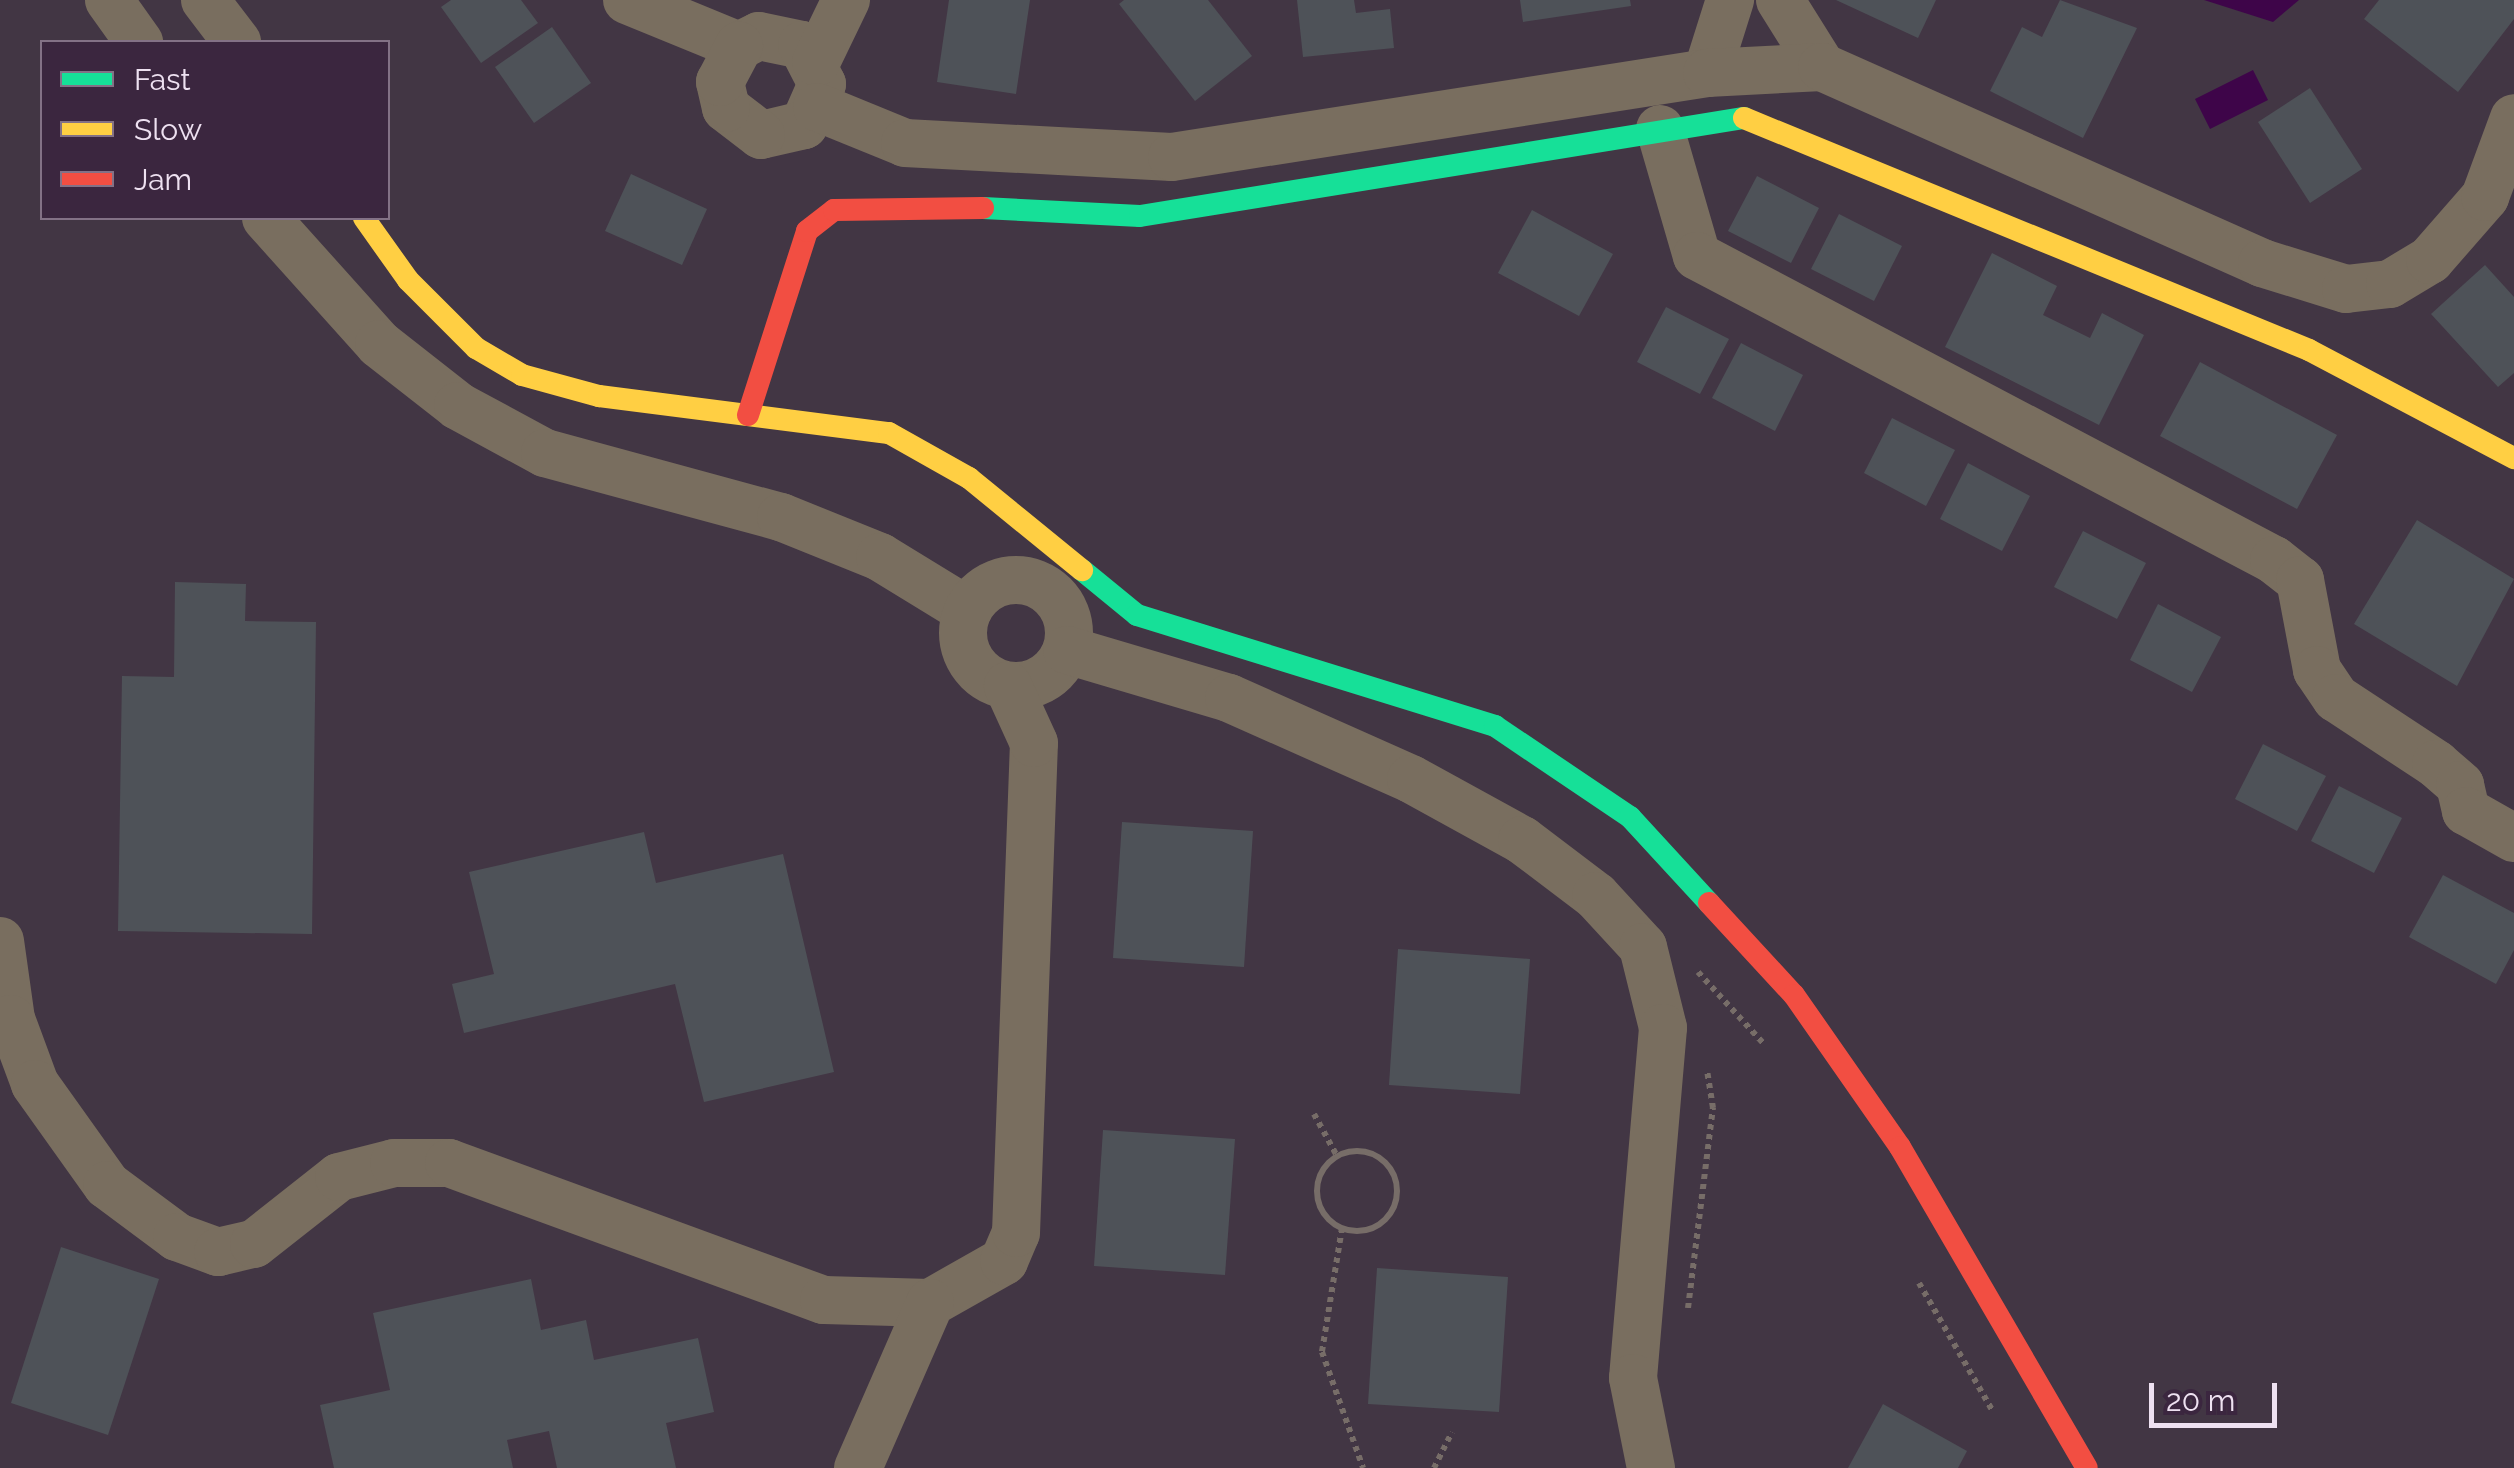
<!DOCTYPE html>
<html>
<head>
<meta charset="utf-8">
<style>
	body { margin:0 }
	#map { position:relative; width:2514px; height:1468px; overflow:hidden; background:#423644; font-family:Raleway,sans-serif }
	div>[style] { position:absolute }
	.water>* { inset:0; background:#3e0549 }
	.building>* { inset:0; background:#4e5258 }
	.path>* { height:6px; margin-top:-3px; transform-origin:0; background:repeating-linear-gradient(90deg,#776d68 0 5px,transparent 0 10px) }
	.path>.ring { margin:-3px; padding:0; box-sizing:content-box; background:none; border:6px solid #776d68; border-radius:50% }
	.street>* { height:48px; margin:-24px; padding:0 24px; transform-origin:24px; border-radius:24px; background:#796e5f }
	.street>.ring { margin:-24px; padding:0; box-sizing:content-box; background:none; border:48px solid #796e5f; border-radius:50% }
	.fast>* { height:22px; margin:-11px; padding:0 11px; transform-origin:11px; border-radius:11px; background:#16e098 }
	.slow>* { height:22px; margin:-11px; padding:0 11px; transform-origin:11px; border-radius:11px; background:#ffcf43 }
	.jam>* { height:22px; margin:-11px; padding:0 11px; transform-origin:11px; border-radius:11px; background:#f24e42 }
	span { translate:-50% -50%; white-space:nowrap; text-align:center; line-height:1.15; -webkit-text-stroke:9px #3b263f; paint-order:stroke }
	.legend { position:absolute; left:40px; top:40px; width:350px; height:180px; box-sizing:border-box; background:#3b263f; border:2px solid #837186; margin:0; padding:12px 18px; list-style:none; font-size:30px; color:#eee1f1 }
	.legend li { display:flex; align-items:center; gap:20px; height:50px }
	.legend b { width:50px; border:2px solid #837186 }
	.scale { position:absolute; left:2149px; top:1383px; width:128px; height:45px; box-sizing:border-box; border:5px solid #eee1f1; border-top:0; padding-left:12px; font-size:30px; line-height:35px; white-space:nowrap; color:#eee1f1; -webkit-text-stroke:8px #3b263f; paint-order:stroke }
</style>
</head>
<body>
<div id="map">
	<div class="water">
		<i style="clip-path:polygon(2204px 0,2299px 0,2273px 22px)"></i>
		<i style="clip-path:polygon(2253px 70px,2268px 100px,2210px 129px,2195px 99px)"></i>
	</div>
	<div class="building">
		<i style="clip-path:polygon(451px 0,521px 0,538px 23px,481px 63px,441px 7px)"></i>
		<i style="clip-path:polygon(949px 0,1030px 0,1016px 94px,937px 82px)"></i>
		<i style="clip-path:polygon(1124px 0,1208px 0,1252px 56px,1195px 101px,1119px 4px)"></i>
		<i style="clip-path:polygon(1297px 0,1354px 0,1356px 13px,1390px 9px,1394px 48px,1303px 57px)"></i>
		<i style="clip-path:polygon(1520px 0,1630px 0,1631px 6px,1523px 22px)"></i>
		<i style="clip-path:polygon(1836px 0,1936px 0,1918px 38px)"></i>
		<i style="clip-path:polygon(2060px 0,2137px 28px,2083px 138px,1990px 91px,2022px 27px,2042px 37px)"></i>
		<i style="clip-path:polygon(2379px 0,2514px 0,2514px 19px,2458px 92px,2364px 19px)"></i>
		<i style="clip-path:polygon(552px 27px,591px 83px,534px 123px,495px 67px)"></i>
		<i style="clip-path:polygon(2310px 88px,2362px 169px,2310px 203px,2258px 122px)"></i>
		<i style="clip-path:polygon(631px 174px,707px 209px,682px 265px,605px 231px)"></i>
		<i style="clip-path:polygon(1757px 176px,1819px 208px,1791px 263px,1728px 231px)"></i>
		<i style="clip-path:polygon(1532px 210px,1613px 254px,1579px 316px,1498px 273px)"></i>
		<i style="clip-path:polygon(1839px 214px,1902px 246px,1874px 301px,1811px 269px)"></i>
		<i style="clip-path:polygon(1992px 253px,2057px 286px,2043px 315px,2090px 338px,2102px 313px,2144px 335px,2099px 425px,1945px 347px)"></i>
		<i style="clip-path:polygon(2485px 265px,2514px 297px,2514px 373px,2498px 387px,2431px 314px)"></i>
		<i style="clip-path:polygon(1666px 307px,1729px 339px,1700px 394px,1637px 362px)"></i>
		<i style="clip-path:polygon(1741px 343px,1803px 375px,1775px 431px,1712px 398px)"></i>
		<i style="clip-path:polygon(2200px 362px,2337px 435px,2297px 509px,2160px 436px)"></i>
		<i style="clip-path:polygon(1892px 418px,1955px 450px,1926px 506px,1864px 473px)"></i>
		<i style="clip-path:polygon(1968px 463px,2030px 496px,2002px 551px,1940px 519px)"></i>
		<i style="clip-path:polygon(2417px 520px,2514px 579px,2457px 686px,2354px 624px)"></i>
		<i style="clip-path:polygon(2083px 531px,2146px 563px,2117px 619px,2054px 587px)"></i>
		<i style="clip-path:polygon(175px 582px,246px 584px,245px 621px,316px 622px,312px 934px,118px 931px,122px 676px,174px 677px)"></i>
		<i style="clip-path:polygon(2158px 604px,2221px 637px,2192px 692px,2130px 660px)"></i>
		<i style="clip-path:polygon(2263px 744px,2326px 776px,2297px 831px,2235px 799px)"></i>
		<i style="clip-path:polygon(2339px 786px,2402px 818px,2374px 873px,2311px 841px)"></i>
		<i style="clip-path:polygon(1122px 822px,1253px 831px,1244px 967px,1113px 958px)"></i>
		<i style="clip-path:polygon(644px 832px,656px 883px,783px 854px,834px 1072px,704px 1102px,675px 984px,464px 1033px,452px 984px,494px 974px,469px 872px)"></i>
		<i style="clip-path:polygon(2443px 875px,2514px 913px,2514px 950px,2496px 984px,2409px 937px)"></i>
		<i style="clip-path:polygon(1398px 949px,1530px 959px,1520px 1094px,1389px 1085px)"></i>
		<i style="clip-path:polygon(1103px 1130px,1235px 1139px,1225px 1275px,1094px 1266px)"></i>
		<i style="clip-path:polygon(61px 1247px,159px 1279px,108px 1435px,11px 1403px)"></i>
		<i style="clip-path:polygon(1377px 1268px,1508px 1277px,1499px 1412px,1368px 1404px)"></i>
		<i style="clip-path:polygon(531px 1279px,541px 1330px,586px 1320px,594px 1360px,698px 1338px,714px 1412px,666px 1423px,676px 1468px,557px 1468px,549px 1431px,507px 1440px,513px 1468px,334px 1468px,320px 1405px,390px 1390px,373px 1313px)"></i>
		<i style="clip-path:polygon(1883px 1404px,1967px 1451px,1958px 1468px,1848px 1468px)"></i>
	</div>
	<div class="path">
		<i style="left:1698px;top:972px;width:98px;rotate:47.5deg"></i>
		<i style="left:1314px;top:1114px;width:48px;rotate:61.3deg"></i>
		<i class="ring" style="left:1317px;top:1151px;width:74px;height:74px"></i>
		<i style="left:1342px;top:1228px;width:126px;rotate:99.2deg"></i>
		<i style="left:1322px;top:1352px;width:123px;rotate:70.5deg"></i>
		<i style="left:1919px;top:1283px;width:146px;rotate:60.1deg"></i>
		<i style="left:1688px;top:1308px;width:202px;rotate:-82.9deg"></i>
		<i style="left:1713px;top:1108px;width:36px;rotate:-99deg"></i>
		<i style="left:1434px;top:1468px;width:40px;rotate:-63.4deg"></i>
	</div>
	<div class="street">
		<i style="left:109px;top:0;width:52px;rotate:54.5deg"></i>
		<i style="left:205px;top:0;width:53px;rotate:52.7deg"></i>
		<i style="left:627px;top:0;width:121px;rotate:22.3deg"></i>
		<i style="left:739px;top:46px;width:22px;rotate:-27deg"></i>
		<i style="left:759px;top:36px;width:44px;rotate:11.8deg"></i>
		<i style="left:802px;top:45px;width:44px;rotate:62.9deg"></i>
		<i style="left:822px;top:84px;width:45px;rotate:113.7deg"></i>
		<i style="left:804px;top:125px;width:44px;rotate:166.9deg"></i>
		<i style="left:761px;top:135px;width:44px;rotate:-142.4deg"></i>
		<i style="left:726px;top:108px;width:27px;rotate:-103deg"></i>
		<i style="left:720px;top:82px;width:41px;rotate:-62.2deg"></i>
		<i style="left:1780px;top:0;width:79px;rotate:57.9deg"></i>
		<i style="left:816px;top:62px;width:69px;rotate:-64.2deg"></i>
		<i style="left:1707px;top:73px;width:77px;rotate:-72.5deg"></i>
		<i style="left:817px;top:107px;width:95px;rotate:22.2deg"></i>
		<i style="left:905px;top:143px;width:267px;rotate:3deg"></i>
		<i style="left:1172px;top:157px;width:542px;rotate:-8.92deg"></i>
		<i style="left:1707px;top:73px;width:115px;rotate:-3deg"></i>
		<i style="left:1822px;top:67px;width:482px;rotate:24deg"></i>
		<i style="left:2262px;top:263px;width:88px;rotate:17.2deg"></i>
		<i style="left:2346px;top:289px;width:44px;rotate:-6.5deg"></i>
		<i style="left:2390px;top:284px;width:47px;rotate:-31deg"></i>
		<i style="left:2430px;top:260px;width:84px;rotate:-48.9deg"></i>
		<i style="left:2485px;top:197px;width:84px;rotate:-69.8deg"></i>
		<i style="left:1660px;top:129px;width:132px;rotate:73.8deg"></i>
		<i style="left:1697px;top:256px;width:652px;rotate:27.78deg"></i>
		<i style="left:2274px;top:560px;width:33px;rotate:38deg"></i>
		<i style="left:2300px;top:580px;width:92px;rotate:79.3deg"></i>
		<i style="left:2317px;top:670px;width:34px;rotate:56deg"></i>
		<i style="left:2336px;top:698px;width:120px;rotate:33.4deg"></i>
		<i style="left:2436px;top:764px;width:32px;rotate:41deg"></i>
		<i style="left:2460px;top:785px;width:27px;rotate:77deg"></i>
		<i style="left:2466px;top:811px;width:55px;rotate:29.4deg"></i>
		<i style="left:266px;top:218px;width:169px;rotate:48.1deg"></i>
		<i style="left:379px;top:344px;width:100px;rotate:38.1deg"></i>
		<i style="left:458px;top:406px;width:99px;rotate:28.4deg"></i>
		<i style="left:545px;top:453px;width:245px;rotate:15.2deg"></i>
		<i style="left:781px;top:517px;width:107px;rotate:22deg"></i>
		<i style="left:880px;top:557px;width:103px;rotate:31.5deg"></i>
		<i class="ring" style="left:963px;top:580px;width:58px;height:58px"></i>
		<i style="left:1067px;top:650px;width:169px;rotate:16.5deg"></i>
		<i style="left:1229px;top:698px;width:199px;rotate:24deg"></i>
		<i style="left:1411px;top:779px;width:127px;rotate:28.8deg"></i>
		<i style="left:1522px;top:840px;width:93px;rotate:37.1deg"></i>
		<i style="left:1596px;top:896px;width:69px;rotate:47.3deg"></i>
		<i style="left:1643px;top:947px;width:83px;rotate:76.1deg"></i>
		<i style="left:1663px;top:1028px;width:351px;rotate:94.9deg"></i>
		<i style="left:1633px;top:1378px;width:92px;rotate:78.7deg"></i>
		<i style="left:0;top:941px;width:79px;rotate:82deg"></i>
		<i style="left:11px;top:1019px;width:69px;rotate:69.7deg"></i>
		<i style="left:35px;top:1084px;width:124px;rotate:54.5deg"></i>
		<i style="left:107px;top:1185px;width:87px;rotate:36.6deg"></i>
		<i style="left:177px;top:1237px;width:44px;rotate:20.1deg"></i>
		<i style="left:218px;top:1252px;width:37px;rotate:-13deg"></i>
		<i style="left:254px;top:1244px;width:108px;rotate:-38.2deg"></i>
		<i style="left:339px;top:1177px;width:57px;rotate:-14.3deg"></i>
		<i style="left:394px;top:1163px;width:55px"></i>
		<i style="left:449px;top:1163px;width:399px;rotate:20.1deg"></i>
		<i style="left:824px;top:1300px;width:106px;rotate:1.6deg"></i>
		<i style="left:930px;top:1303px;width:85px;rotate:-29.6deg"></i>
		<i style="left:1004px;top:1261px;width:30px;rotate:-67deg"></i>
		<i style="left:1016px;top:1233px;width:490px;rotate:-87.9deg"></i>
		<i style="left:1034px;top:743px;width:63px;rotate:-114.5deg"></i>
		<i style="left:858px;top:1468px;width:180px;rotate:-66.4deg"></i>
	</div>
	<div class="fast">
		<i style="left:983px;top:208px;width:157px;rotate:2.9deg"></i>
		<i style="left:1140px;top:216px;width:612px;rotate:-9.22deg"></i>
		<i style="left:1082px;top:570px;width:71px;rotate:39.3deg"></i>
		<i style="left:1137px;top:615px;width:375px;rotate:17.2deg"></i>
		<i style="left:1495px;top:726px;width:163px;rotate:34deg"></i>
		<i style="left:1630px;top:817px;width:117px;rotate:47.4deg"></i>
	</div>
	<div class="slow">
		<i style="left:1744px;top:118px;width:611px;rotate:22.32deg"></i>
		<i style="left:2309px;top:350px;width:232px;rotate:27.8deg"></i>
		<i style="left:364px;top:218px;width:76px;rotate:54.6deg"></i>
		<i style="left:408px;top:280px;width:96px;rotate:45deg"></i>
		<i style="left:476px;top:348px;width:53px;rotate:30.4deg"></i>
		<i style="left:522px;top:375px;width:80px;rotate:15.3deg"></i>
		<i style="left:599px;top:396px;width:292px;rotate:7.3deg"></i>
		<i style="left:889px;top:433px;width:92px;rotate:29.4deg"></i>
		<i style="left:969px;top:478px;width:146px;rotate:39.2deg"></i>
	</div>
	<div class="jam">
		<i style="left:748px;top:415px;width:193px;rotate:-72.2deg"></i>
		<i style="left:807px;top:231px;width:34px;rotate:-38deg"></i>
		<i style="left:834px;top:210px;width:149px;rotate:-0.8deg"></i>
		<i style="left:1709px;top:903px;width:125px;rotate:47.3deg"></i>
		<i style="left:1794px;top:995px;width:185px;rotate:55.1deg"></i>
		<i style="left:1900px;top:1147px;width:371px;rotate:59.8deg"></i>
	</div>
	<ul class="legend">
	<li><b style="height:12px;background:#16e098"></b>Fast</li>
	<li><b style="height:12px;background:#ffcf43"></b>Slow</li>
	<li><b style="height:12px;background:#f24e42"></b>Jam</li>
	</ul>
	<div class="scale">20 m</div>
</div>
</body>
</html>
